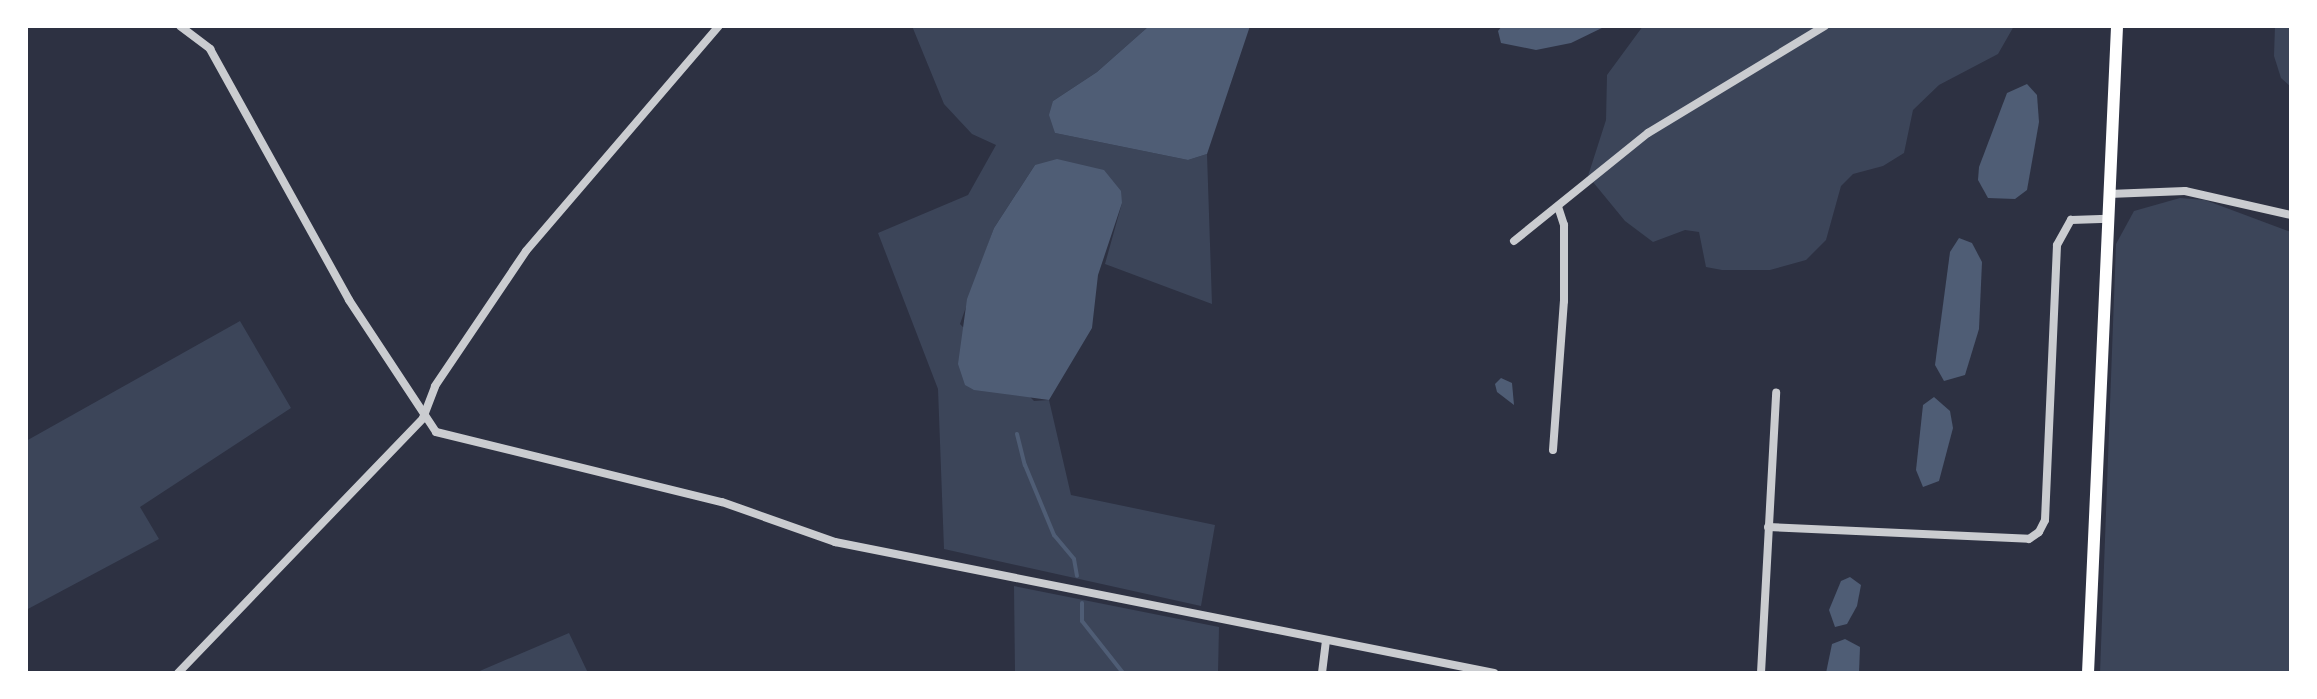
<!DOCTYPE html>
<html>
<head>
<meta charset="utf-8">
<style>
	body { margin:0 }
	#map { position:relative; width:2317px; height:699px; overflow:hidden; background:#2d3142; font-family:Rubik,sans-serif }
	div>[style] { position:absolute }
	.green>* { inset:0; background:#3c4559 }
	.water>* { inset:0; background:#4f5d75 }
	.stream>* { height:4px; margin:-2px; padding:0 2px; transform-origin:2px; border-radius:2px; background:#4f5d75 }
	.minor>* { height:8px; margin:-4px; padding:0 4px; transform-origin:4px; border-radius:4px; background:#caccd0 }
	.secondary>* { height:12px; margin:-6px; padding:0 6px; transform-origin:6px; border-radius:6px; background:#fff }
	span { translate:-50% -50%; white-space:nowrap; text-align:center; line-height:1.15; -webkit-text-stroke:8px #fff; paint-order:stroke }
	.frame { position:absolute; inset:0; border:28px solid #fff; pointer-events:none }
</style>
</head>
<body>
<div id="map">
	<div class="green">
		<i style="clip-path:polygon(912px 26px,1149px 26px,1097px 72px,1053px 101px,1055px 133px,1188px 160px,1207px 154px,1212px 304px,1105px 264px,1122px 203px,1035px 165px,994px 228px,960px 324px,1034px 401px,1049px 400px,1071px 495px,1215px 525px,1201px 606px,944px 549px,938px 389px,878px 233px,968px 195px,996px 145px,972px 134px,944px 104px)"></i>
		<i style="clip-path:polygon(1643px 26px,1967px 28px,2014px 26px,1998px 54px,1939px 85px,1913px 110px,1904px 153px,1883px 166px,1853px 174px,1841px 186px,1826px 240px,1806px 260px,1770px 270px,1722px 270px,1706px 267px,1699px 232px,1685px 230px,1653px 242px,1625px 221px,1588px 176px,1606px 120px,1607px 75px)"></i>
		<i style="clip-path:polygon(2275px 26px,2291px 26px,2291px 87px,2281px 78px,2274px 56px)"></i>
		<i style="clip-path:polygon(2180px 198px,2205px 200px,2291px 232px,2291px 673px,2100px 673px,2116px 244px,2134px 211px)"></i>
		<i style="clip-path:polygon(240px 321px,291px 408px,140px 507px,159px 539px,26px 610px,26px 441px)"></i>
		<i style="clip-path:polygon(1014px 586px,1219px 627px,1218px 673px,1015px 673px)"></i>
		<i style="clip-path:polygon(569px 633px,588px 673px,474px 673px,475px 673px)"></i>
	</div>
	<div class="water">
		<i style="clip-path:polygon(1149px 26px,1250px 26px,1207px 154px,1188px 160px,1055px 133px,1049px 115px,1053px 101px,1097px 72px)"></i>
		<i style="clip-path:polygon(1502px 26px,1606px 26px,1571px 43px,1536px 50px,1501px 43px,1498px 31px)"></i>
		<i style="clip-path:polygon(2027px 84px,2037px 95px,2039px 122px,2027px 190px,2015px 199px,1988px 198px,1978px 180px,1979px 167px,2007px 93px)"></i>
		<i style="clip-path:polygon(1057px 159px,1104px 170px,1121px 191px,1122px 203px,1098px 275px,1092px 328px,1049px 400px,974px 390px,965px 385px,958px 364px,967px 299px,994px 228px,1035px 165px)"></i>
		<i style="clip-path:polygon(1959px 238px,1972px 243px,1982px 262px,1979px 329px,1965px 375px,1944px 381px,1935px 365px,1950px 252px)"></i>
		<i style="clip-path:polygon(1501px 378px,1512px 383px,1514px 405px,1497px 392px,1495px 384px)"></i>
		<i style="clip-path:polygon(1934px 397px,1950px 411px,1953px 428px,1939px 481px,1923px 487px,1916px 470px,1923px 405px)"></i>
		<i style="clip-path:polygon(1850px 577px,1861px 585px,1857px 606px,1847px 624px,1835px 627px,1829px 610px,1841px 581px)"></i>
		<i style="clip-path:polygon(1845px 639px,1860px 647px,1859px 673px,1826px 673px,1832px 644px)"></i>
	</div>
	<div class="stream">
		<i style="left:1017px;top:434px;width:32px;rotate:76deg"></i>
		<i style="left:1025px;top:465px;width:76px;rotate:67.5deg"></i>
		<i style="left:1054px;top:535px;width:31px;rotate:50deg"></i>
		<i style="left:1074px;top:559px;width:17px;rotate:80deg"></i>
		<i style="left:1082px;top:603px;width:18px;rotate:90deg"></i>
		<i style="left:1082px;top:621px;width:66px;rotate:51.7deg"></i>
	</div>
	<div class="minor">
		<i style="left:180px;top:26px;width:38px;rotate:37deg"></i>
		<i style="left:210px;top:49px;width:287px;rotate:61deg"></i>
		<i style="left:349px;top:300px;width:158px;rotate:56.6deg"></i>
		<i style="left:436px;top:432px;width:294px;rotate:13.8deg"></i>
		<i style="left:722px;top:502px;width:120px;rotate:19.5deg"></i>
		<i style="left:835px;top:542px;width:672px;rotate:11.24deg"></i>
		<i style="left:2109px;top:194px;width:76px;rotate:-2.3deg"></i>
		<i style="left:2185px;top:191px;width:109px;rotate:12.8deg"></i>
		<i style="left:1514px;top:241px;width:172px;rotate:-38.9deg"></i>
		<i style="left:1648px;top:133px;width:207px;rotate:-31.2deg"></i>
		<i style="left:1553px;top:450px;width:149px;rotate:-85.8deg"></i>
		<i style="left:1564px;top:301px;width:76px;rotate:-90deg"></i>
		<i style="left:1564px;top:225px;width:19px;rotate:-108deg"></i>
		<i style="left:1768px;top:527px;width:261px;rotate:2.6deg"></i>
		<i style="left:2029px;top:539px;width:12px;rotate:-35deg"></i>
		<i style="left:2039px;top:532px;width:13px;rotate:-63deg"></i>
		<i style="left:2045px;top:520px;width:275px;rotate:-87.5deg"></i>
		<i style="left:2057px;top:245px;width:29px;rotate:-61deg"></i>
		<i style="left:2071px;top:220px;width:37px;rotate:-2deg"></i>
		<i style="left:178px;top:673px;width:354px;rotate:-46.1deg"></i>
		<i style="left:423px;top:418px;width:34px;rotate:-69deg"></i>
		<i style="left:435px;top:386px;width:163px;rotate:-56deg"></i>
		<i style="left:526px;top:251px;width:296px;rotate:-49.4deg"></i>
		<i style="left:1322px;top:673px;width:33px;rotate:-83deg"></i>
		<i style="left:1761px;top:673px;width:281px;rotate:-86.9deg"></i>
	</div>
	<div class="secondary">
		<i style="left:2088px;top:673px;width:648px;rotate:-87.43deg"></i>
	</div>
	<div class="frame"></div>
</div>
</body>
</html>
